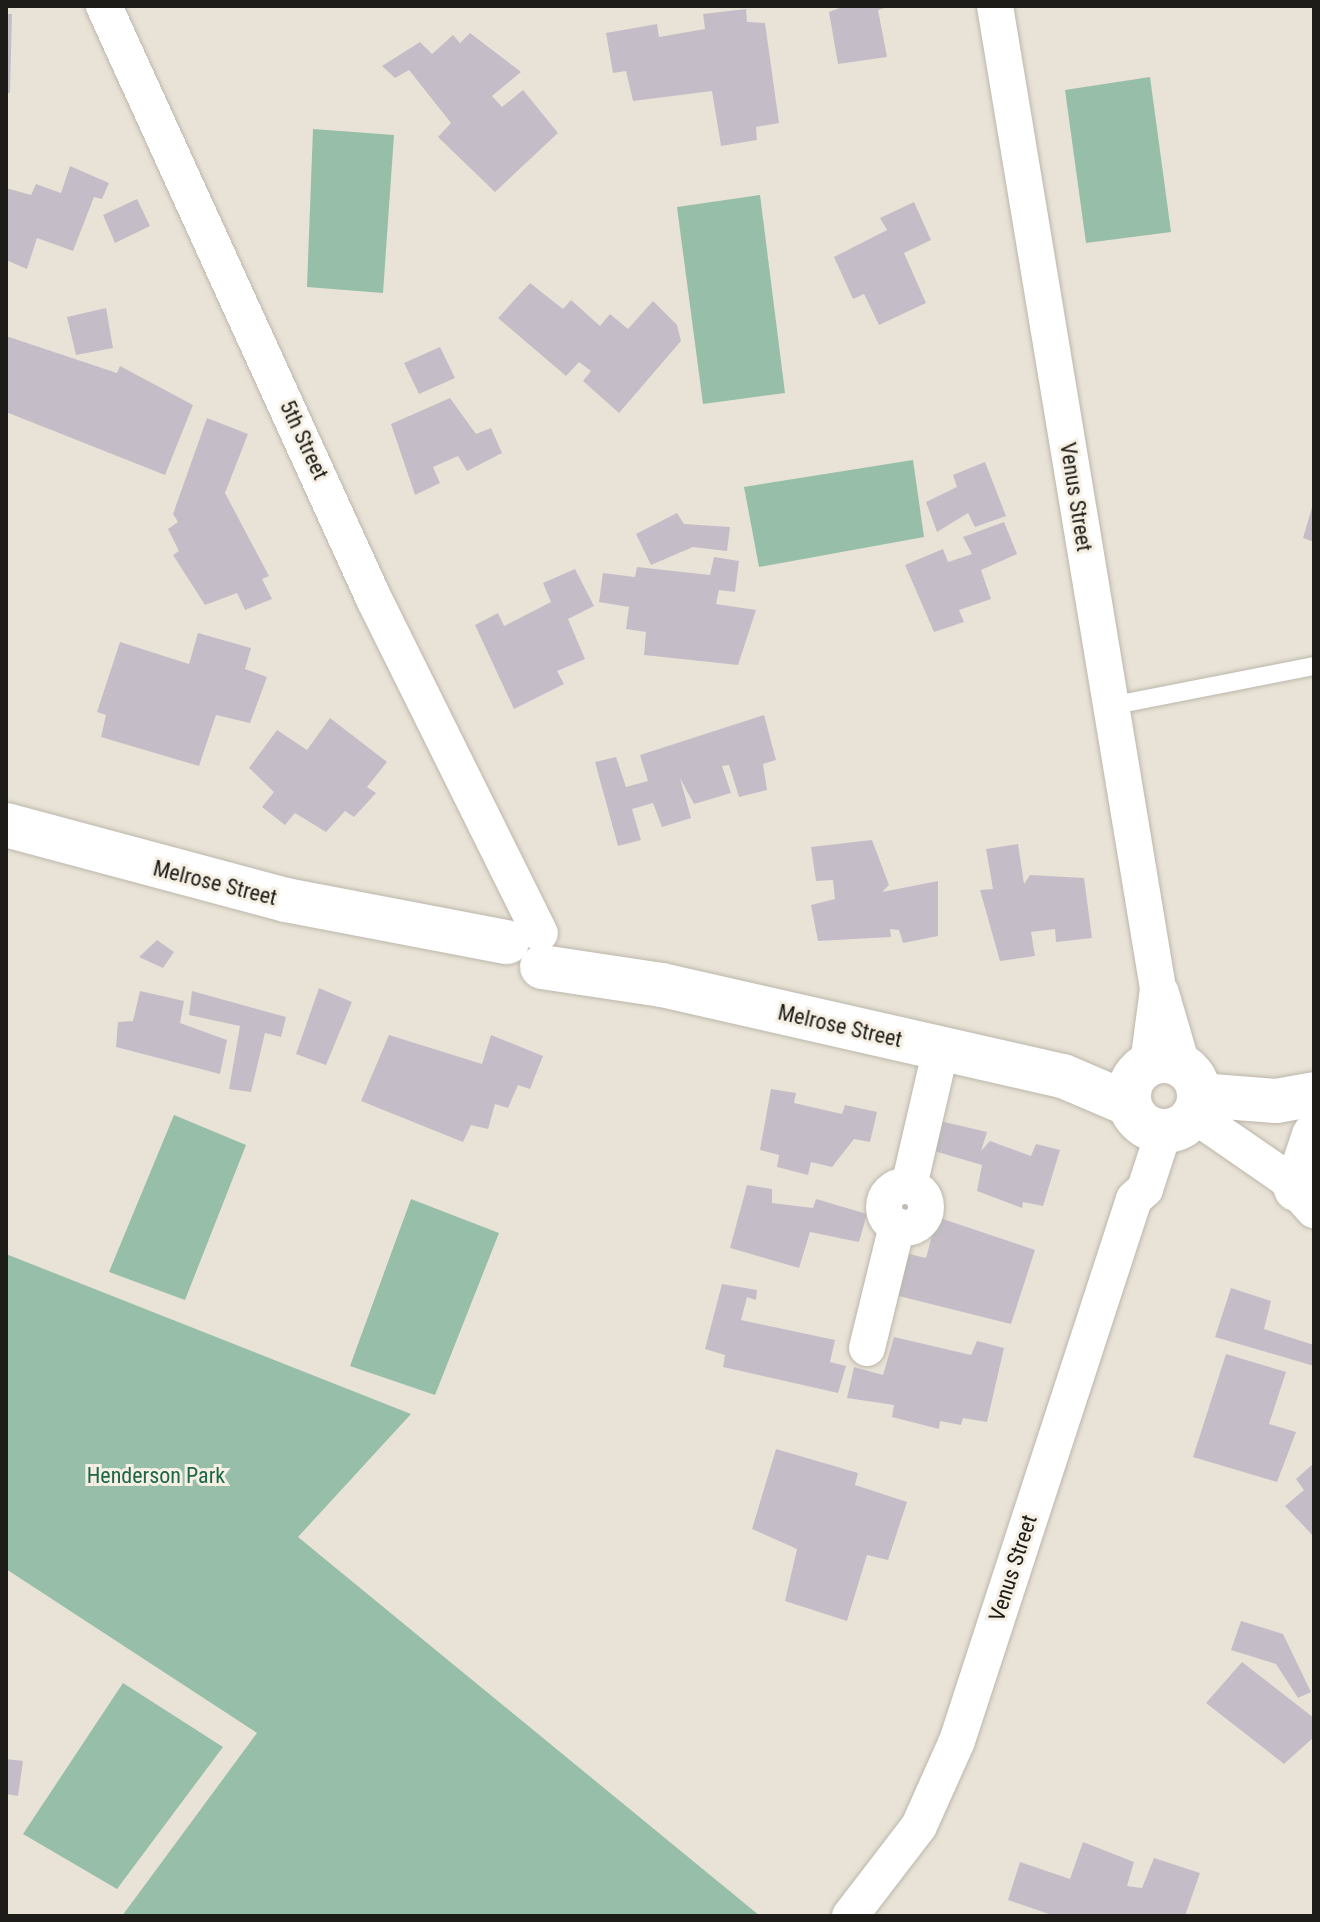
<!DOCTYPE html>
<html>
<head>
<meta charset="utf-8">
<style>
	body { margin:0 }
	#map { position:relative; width:1320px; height:1922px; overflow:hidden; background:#e9e3d7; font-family:"Roboto Condensed",sans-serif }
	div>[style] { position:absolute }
	.green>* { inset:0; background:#96bea9 }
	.building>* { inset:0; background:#c4bdc8 }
	.roads { filter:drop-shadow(0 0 2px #bcb6ab) drop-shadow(0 0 2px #bcb6ab) }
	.service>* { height:18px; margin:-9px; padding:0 9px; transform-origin:9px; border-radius:9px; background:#fff }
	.minor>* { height:36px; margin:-18px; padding:0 18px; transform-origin:18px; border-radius:18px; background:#fff }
	.minor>.ring { margin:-18px; padding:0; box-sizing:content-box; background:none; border:36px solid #fff; border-radius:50% }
	.tertiary>* { height:44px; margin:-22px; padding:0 22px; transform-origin:22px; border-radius:22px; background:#fff }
	.tertiary>.ring { margin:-22px; padding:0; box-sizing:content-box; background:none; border:44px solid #fff; border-radius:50% }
	span { translate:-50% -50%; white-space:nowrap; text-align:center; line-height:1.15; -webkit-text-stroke:6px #f6f0e4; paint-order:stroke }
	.street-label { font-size:22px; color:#1e1c18 }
	.park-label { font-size:22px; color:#1c6649 }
	.frame { position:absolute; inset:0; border:8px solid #1e1c18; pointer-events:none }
</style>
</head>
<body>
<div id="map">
	<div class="green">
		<i style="clip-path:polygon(1150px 77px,1171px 232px,1086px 243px,1065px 90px)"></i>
		<i style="clip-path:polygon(313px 129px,394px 135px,383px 293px,307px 287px)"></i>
		<i style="clip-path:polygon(760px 195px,785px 393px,703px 404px,677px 207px)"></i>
		<i style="clip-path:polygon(913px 460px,924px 537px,759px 567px,744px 487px)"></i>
		<i style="clip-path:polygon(174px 1115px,246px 1145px,185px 1300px,109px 1272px)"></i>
		<i style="clip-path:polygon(411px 1199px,499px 1233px,435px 1395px,350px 1366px)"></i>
		<i style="clip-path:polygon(6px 1254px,411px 1414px,298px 1537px,760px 1916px,122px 1916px,257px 1733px,6px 1569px)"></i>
		<i style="clip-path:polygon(123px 1683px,223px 1747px,117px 1889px,23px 1834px)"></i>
	</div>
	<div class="building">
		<i style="clip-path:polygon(845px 6px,891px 6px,878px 10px,887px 57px,838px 64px,829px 12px)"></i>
		<i style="clip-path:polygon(746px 9px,747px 22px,765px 23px,779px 123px,756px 127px,757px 140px,721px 146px,712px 91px,633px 101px,626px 71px,613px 73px,606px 33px,657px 24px,659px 37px,705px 29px,703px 14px)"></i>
		<i style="clip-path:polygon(6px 14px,12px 14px,10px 93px,6px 93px)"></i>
		<i style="clip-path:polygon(470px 33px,521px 72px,492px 96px,502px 107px,523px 90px,558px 133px,495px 192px,438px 137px,451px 123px,409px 70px,395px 78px,382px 66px,420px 42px,432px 54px,453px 35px,460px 43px)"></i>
		<i style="clip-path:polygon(70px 166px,109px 183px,102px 199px,94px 197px,73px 251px,37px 238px,27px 269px,6px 260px,6px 188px,31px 195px,36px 184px,61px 193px)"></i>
		<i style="clip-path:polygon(137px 199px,150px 226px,115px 243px,103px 215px)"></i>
		<i style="clip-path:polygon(914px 202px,931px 240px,904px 253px,926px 303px,879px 325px,864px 294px,853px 299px,834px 257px,887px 230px,880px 218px)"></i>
		<i style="clip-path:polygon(530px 283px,563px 309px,571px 300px,600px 326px,610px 314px,628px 329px,653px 301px,677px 325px,681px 341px,619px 413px,583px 381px,591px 371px,579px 362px,566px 376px,498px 318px)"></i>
		<i style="clip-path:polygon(106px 308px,113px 348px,76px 355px,67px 317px)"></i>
		<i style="clip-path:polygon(6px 336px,117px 373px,120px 366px,193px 405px,165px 475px,6px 412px)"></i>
		<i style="clip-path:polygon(440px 347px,455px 378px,419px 394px,404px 363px)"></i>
		<i style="clip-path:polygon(450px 398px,476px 434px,491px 428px,502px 453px,467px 471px,458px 456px,433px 467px,440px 483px,415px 495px,391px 424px)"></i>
		<i style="clip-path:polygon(207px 418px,248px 434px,225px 493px,269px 576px,262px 579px,272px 599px,245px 610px,237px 593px,205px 605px,173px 555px,179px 551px,168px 529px,178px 522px,173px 514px)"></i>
		<i style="clip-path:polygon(985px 462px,1006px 516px,975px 527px,968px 513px,937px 532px,926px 502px,957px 487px,953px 475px)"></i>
		<i style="clip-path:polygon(1313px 504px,1314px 504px,1314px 542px,1303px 538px)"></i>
		<i style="clip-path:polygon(677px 513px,684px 524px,730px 527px,727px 551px,693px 547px,651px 565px,636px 534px)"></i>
		<i style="clip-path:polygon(1004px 522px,1017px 554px,981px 570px,991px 599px,959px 610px,964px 622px,934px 632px,905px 565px,943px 549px,948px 562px,972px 554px,963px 537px)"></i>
		<i style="clip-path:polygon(714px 557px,739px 561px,735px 592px,719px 590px,716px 604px,756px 610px,738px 665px,644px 655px,646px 632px,626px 629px,629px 607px,599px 602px,603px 573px,635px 577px,637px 567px,710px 575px)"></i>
		<i style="clip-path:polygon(575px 569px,594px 606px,568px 619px,585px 659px,557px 671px,564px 684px,514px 709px,475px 625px,498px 613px,504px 626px,551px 602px,543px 583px)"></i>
		<i style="clip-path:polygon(198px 633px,251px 648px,245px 669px,267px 677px,250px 723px,216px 715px,199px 766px,101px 737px,106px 715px,97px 712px,120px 642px,189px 664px)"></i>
		<i style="clip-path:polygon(764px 715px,776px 760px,763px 764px,767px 790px,739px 797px,729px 765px,722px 766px,731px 793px,694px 804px,680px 778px,691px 818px,662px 827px,653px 803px,632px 809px,641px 840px,618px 846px,595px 762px,616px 757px,626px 787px,648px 781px,640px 755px)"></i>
		<i style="clip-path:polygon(330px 718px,387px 762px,367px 787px,376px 793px,354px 817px,345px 811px,326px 832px,295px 813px,285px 825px,262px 807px,274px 792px,249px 768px,277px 730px,307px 750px)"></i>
		<i style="clip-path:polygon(872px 840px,889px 885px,882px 892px,938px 881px,938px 936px,903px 943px,899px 930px,890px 929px,891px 937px,818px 941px,811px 905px,835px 899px,833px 880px,816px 881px,811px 847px)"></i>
		<i style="clip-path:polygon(1018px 844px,1024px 884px,1030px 875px,1084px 878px,1092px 938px,1056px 942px,1055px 929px,1031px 932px,1035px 956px,1000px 961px,980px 890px,993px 889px,986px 849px)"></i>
		<i style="clip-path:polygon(157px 940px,174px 952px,163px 968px,139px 957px)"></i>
		<i style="clip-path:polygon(319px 988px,352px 1002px,326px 1065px,296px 1054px)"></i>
		<i style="clip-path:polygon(140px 991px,184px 1001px,180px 1023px,227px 1040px,220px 1074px,116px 1047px,118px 1022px,133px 1021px)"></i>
		<i style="clip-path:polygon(192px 991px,286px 1017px,281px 1037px,265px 1033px,251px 1092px,229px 1089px,240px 1026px,189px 1015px)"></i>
		<i style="clip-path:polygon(389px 1035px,482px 1064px,491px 1035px,543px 1056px,530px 1089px,518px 1085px,508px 1108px,495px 1104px,488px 1129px,471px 1125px,463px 1142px,361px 1101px)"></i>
		<i style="clip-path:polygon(771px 1089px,796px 1093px,794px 1103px,842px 1114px,845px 1105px,877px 1112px,870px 1142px,854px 1139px,832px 1167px,811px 1162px,808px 1175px,777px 1167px,779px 1155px,760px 1150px)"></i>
		<i style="clip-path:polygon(940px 1121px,987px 1132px,981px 1151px,990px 1141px,1031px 1156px,1036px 1144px,1060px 1150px,1043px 1206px,1023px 1202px,1022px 1208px,977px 1191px,982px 1165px,934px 1151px)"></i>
		<i style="clip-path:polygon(747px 1185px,772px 1189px,772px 1203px,813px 1208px,816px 1199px,867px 1214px,859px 1242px,810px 1232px,799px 1268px,730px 1248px)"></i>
		<i style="clip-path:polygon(937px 1217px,1035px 1250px,1011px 1324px,895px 1295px,905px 1253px,926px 1258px)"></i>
		<i style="clip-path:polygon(722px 1284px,757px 1290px,756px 1300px,747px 1297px,741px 1320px,835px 1340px,830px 1362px,846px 1366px,838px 1393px,723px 1367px,725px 1355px,705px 1349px)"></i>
		<i style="clip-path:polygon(1231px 1288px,1271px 1301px,1264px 1329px,1314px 1345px,1314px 1366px,1215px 1337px)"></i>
		<i style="clip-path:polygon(894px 1337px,971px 1355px,977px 1341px,1004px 1348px,987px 1422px,963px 1418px,961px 1425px,940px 1421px,939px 1429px,892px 1417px,894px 1405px,847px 1398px,854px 1367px,883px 1375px)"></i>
		<i style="clip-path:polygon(1226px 1354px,1286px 1372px,1269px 1424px,1296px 1432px,1277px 1482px,1193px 1457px)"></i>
		<i style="clip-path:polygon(776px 1449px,858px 1473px,855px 1485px,907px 1502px,888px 1560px,867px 1555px,847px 1621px,785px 1601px,797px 1549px,752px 1529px)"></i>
		<i style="clip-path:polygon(1314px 1463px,1314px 1537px,1285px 1506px,1304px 1490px,1296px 1479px)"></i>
		<i style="clip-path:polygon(1241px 1621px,1283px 1634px,1311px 1692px,1298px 1698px,1276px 1664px,1231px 1650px)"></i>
		<i style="clip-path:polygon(1242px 1662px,1314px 1718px,1314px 1737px,1284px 1764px,1206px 1703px)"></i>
		<i style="clip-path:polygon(6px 1759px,23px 1761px,18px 1796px,6px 1794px)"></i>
		<i style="clip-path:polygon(1083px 1842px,1134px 1862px,1127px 1886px,1142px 1888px,1154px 1858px,1200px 1873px,1185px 1916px,1055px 1916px,1008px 1900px,1020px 1862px,1070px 1879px)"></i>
	</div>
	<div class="roads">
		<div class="service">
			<i style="left:1110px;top:706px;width:208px;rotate:-11.1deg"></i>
		</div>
		<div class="minor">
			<i style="left:104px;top:6px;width:652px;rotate:65.52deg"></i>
			<i style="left:374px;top:599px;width:373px;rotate:63.6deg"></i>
			<i style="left:995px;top:6px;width:996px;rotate:80.58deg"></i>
			<i style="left:1158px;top:989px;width:76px;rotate:97.6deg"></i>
			<i style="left:1161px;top:993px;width:75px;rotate:73.7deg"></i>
			<i style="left:1194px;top:1115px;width:109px;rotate:34.6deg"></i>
			<i style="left:1284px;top:1177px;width:45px;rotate:47.7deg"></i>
			<i style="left:909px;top:1186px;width:142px;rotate:-76.9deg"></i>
			<i class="ring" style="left:884px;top:1186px;width:6px;height:6px"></i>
			<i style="left:867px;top:1348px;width:126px;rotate:-76.2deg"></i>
			<i style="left:850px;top:1916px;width:113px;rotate:-52.5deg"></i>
			<i style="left:919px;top:1826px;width:93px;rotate:-65.9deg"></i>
			<i style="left:957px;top:1741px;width:570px;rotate:-71.91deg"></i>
			<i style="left:1134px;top:1199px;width:15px;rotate:-42deg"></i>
			<i style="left:1145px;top:1189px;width:61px;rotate:-71.9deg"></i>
		</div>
		<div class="tertiary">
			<i style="left:6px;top:825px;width:290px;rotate:15deg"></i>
			<i style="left:286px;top:900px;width:225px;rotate:10.8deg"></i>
			<i style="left:542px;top:967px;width:121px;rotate:8.5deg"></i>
			<i style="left:662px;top:985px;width:411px;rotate:12.8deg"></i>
			<i style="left:1063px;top:1076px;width:72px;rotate:23deg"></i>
			<i class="ring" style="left:1129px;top:1061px;width:26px;height:26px"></i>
			<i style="left:1199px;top:1095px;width:77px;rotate:4.5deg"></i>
			<i style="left:1276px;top:1101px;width:39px;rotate:-10deg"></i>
			<i style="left:1296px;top:1189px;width:57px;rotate:-71.6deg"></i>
		</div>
	</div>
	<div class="street-label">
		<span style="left:304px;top:440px;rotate:65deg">5th Street</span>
		<span style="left:1076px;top:497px;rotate:81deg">Venus Street</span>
		<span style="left:215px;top:883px;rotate:14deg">Melrose Street</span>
		<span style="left:840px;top:1026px;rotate:13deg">Melrose Street</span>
		<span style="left:1013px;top:1568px;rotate:-72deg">Venus Street</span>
	</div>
	<div class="park-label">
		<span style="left:156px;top:1476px">Henderson Park</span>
	</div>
	<div class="frame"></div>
</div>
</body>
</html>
